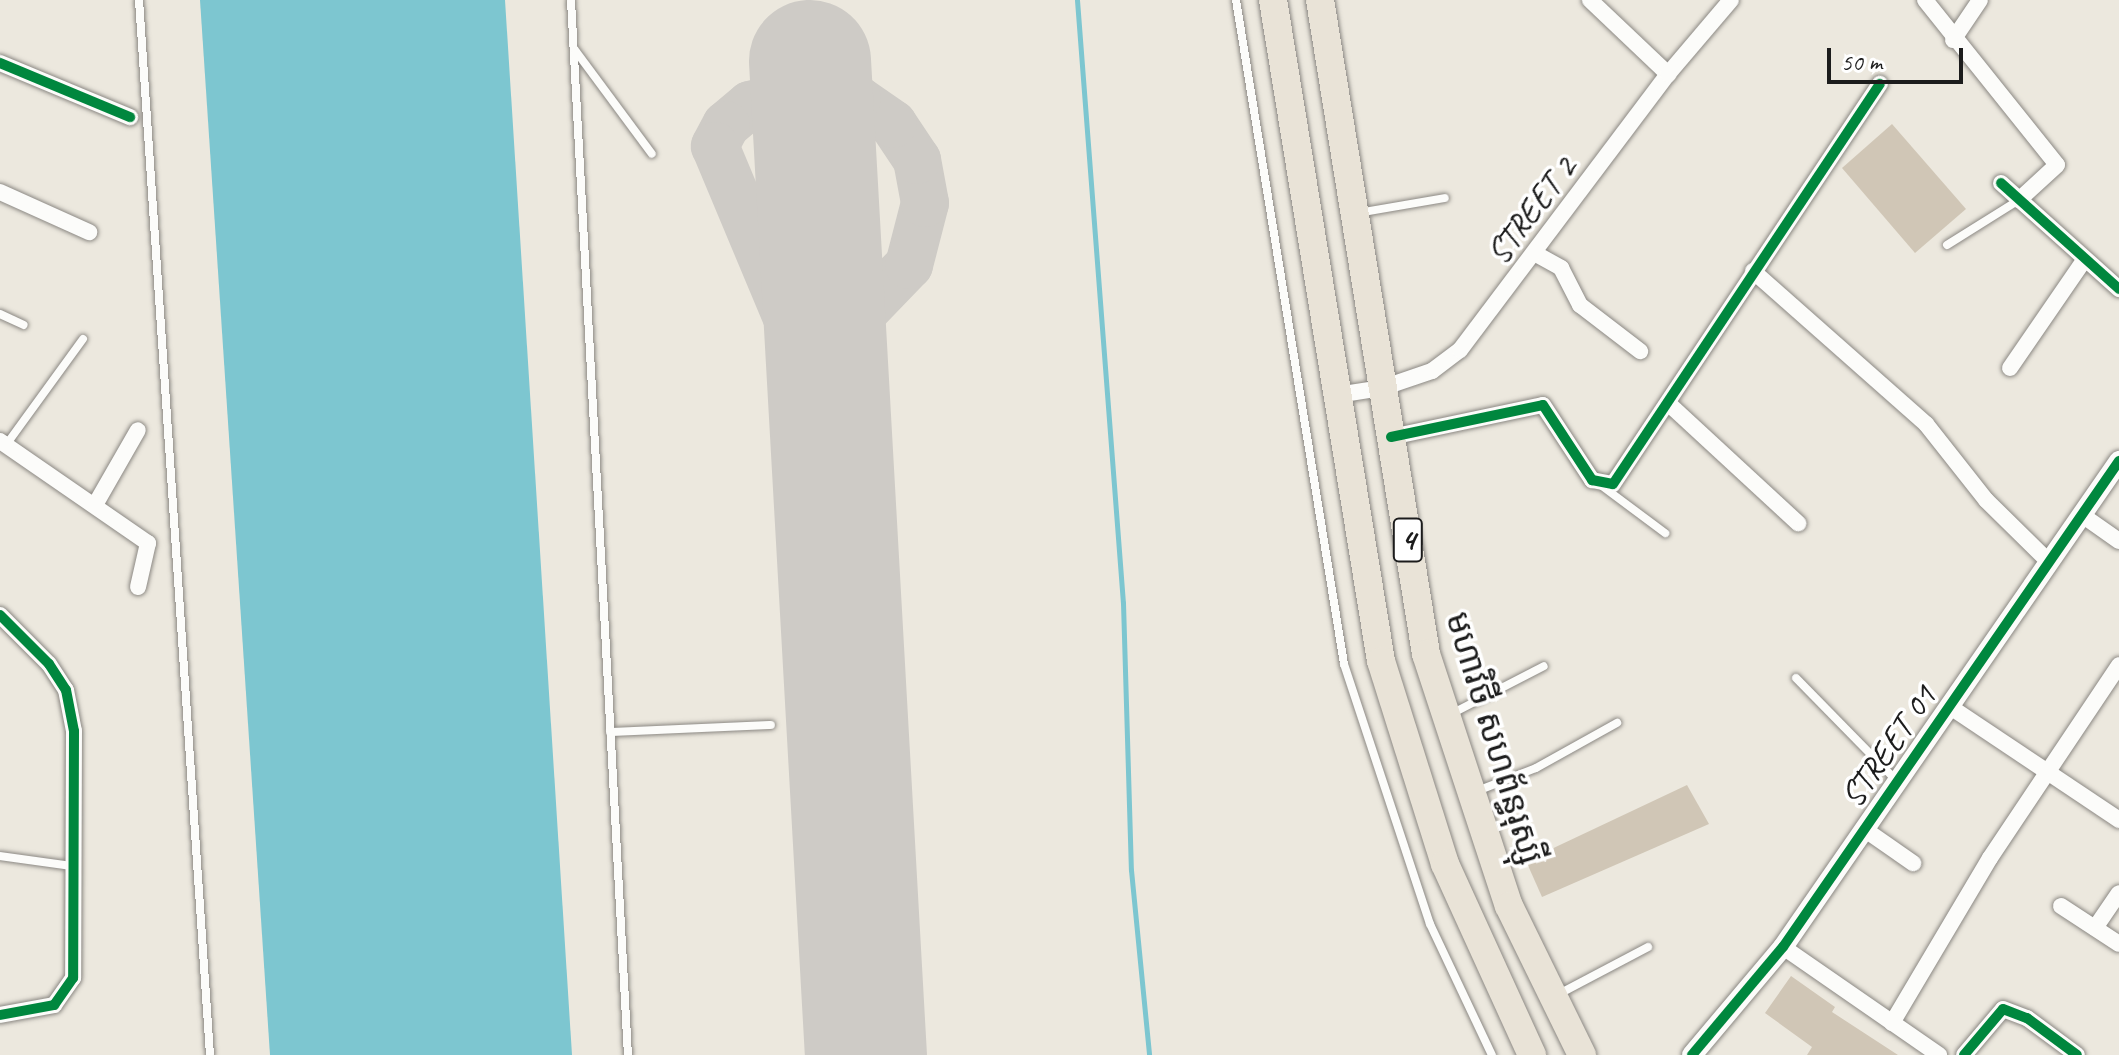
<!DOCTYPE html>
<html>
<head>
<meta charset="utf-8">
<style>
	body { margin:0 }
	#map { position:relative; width:2119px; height:1055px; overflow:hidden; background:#ece8de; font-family:Caveat,"Noto Sans Khmer",sans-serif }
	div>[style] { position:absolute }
	.water>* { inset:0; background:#7dc6d0 }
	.stream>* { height:5px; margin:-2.5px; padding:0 2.5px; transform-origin:2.5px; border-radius:2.5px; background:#7dc6d0 }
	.taxiway>* { height:48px; margin:-24px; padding:0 24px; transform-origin:24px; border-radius:24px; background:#cecbc6 }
	.runway>* { height:122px; margin:-61px; padding:0 61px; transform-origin:61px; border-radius:61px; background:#cecbc6 }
	.building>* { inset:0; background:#d0c6b6 }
	.roads { filter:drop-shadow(0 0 2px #8b8883) drop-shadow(0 0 2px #8b8883) }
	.service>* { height:8px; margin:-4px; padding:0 4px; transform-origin:4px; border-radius:4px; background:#fcfcfa }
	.minor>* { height:16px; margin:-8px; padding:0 8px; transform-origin:8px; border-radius:8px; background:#fcfcfa }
	.tertiary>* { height:20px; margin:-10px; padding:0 10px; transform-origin:10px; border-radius:10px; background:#fcfcfa }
	.trunk>* { height:28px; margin:-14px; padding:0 14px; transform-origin:14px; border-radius:14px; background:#e9e3d7 }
	.cycleway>* { height:10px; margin:-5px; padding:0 5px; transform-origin:5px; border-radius:5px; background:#00873e }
	span { translate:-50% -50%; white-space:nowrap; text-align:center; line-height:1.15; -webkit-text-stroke:7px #fff; paint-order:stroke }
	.shield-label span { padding:2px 6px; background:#fff; border:2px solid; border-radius:6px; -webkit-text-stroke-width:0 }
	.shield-label { font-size:32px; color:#1c1c1c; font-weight:700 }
	.street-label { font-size:34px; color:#1c1c1c }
	.scale { position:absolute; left:1827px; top:48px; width:136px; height:36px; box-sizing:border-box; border:4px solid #1c1c1c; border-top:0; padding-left:10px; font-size:24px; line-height:28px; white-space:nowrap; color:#1c1c1c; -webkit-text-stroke:6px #fff; paint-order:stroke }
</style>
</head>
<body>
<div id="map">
	<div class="water">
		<i style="clip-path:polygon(200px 0,505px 0,572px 1055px,270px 1055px)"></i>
	</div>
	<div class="stream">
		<i style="left:1077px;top:0;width:605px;rotate:85.64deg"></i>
		<i style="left:1123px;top:603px;width:267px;rotate:88.3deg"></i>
		<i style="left:1131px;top:870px;width:186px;rotate:84.4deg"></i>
	</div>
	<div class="taxiway">
		<i style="left:830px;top:401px;width:78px;rotate:-75.1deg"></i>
		<i style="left:850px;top:326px;width:85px;rotate:-46deg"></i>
		<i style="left:909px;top:265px;width:64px;rotate:-75.5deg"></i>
		<i style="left:925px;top:203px;width:44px;rotate:-100.5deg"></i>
		<i style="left:917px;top:160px;width:43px;rotate:-123.7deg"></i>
		<i style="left:893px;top:124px;width:44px;rotate:-145.2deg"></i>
		<i style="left:857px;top:99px;width:46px;rotate:-167.5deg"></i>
		<i style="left:812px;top:89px;width:64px;rotate:165.5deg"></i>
		<i style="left:750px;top:105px;width:31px;rotate:140deg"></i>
		<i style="left:726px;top:125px;width:24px;rotate:118deg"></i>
		<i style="left:715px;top:146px;width:300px;rotate:67.3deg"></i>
	</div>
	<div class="runway">
		<i style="left:810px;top:61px;width:996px;rotate:86.78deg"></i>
	</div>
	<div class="building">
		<i style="clip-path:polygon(1892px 124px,1966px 209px,1915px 253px,1842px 168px)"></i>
		<i style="clip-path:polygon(1687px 785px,1709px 824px,1542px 897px,1526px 861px)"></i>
		<i style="clip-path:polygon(1791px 976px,1835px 1007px,1832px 1012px,1898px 1055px,1807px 1055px,1812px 1047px,1765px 1013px)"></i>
	</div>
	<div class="roads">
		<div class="service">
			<i style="left:139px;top:0;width:1057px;rotate:86.15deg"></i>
			<i style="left:571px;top:0;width:1057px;rotate:86.91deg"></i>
			<i style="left:1236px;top:0;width:673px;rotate:80.76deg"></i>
			<i style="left:1344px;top:664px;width:274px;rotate:71.7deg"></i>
			<i style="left:1430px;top:924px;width:145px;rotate:64.7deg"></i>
			<i style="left:575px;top:50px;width:129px;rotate:53.5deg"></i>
			<i style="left:1358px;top:213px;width:88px;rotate:-9.8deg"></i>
			<i style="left:1947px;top:245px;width:85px;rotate:-32deg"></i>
			<i style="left:0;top:314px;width:26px;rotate:25deg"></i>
			<i style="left:6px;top:445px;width:131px;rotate:-54deg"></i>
			<i style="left:1602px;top:486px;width:79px;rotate:36.7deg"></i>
			<i style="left:1796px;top:678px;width:143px;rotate:45.6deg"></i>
			<i style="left:1453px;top:713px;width:102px;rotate:-27.3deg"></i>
			<i style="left:610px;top:732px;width:161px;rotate:-2.5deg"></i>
			<i style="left:1477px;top:791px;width:63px;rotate:-21.3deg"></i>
			<i style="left:1536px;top:768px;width:93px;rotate:-29.1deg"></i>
			<i style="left:0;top:856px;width:72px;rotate:8deg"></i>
			<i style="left:1557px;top:995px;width:103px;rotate:-27.8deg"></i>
		</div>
		<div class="minor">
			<i style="left:1590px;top:0;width:108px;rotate:43.5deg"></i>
			<i style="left:1925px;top:0;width:211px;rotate:51.3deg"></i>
			<i style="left:2057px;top:165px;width:52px;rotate:137.4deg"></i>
			<i style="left:1953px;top:40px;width:48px;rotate:-56deg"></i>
			<i style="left:0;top:63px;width:141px;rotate:22.6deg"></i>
			<i style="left:2001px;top:183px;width:159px;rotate:41.9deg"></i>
			<i style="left:0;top:192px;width:98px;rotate:24.2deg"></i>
			<i style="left:1536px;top:254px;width:29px;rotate:29deg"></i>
			<i style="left:1561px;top:268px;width:42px;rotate:62.8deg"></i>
			<i style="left:1580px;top:305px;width:76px;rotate:37.5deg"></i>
			<i style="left:1753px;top:271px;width:231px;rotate:41.5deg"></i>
			<i style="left:1926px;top:424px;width:97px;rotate:51.7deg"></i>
			<i style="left:1986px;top:500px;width:88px;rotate:44.5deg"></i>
			<i style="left:2010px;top:368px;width:132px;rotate:-55.5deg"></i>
			<i style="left:1337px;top:395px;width:46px;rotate:-8.8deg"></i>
			<i style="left:1382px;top:388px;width:53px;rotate:-18.8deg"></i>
			<i style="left:1432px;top:371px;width:35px;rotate:-37deg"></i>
			<i style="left:1460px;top:350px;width:346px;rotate:-53deg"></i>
			<i style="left:1668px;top:74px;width:97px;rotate:-49.6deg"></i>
			<i style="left:1669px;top:404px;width:176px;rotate:42.7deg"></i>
			<i style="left:1391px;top:437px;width:155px;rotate:-11.9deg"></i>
			<i style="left:1543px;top:405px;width:90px;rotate:56.8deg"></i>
			<i style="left:1592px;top:480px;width:21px;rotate:11deg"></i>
			<i style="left:1613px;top:484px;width:481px;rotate:-56.3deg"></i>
			<i style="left:0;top:441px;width:180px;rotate:34.6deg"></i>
			<i style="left:148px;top:543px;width:45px;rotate:102.8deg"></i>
			<i style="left:95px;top:505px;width:86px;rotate:-60.2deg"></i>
			<i style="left:2082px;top:515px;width:45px;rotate:35.1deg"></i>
			<i style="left:0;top:615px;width:69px;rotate:45deg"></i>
			<i style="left:49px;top:664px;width:31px;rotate:57deg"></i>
			<i style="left:66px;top:690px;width:42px;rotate:79deg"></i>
			<i style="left:74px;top:731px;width:247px;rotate:90.2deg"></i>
			<i style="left:73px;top:978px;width:33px;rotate:125deg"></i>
			<i style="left:54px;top:1005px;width:55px;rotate:169.5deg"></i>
			<i style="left:1949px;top:706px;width:205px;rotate:33.8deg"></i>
			<i style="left:1864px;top:829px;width:60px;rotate:34.8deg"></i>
			<i style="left:2061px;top:906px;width:69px;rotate:33.2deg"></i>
			<i style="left:2095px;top:928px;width:42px;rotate:-55.6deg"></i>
			<i style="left:1783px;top:947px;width:190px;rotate:34.7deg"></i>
			<i style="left:1892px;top:1023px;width:192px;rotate:-59.3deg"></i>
			<i style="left:1990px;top:858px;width:232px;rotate:-56.2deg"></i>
			<i style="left:1964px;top:1055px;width:60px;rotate:-49.7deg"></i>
			<i style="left:2003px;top:1009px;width:26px;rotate:21deg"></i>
			<i style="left:2027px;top:1018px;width:62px;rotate:36.5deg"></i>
		</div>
		<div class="tertiary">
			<i style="left:1692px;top:1055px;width:141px;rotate:-49.9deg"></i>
			<i style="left:1783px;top:947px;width:591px;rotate:-55.34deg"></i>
		</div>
		<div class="trunk">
			<i style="left:1273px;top:0;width:670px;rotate:80.72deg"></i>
			<i style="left:1381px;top:661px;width:213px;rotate:72.5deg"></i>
			<i style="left:1445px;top:864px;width:210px;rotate:65.5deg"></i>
			<i style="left:1320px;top:0;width:663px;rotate:80.79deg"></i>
			<i style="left:1426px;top:654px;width:265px;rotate:71.8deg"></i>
			<i style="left:1509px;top:906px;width:166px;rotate:63.9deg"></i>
		</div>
	</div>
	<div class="cycleway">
		<i style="left:0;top:63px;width:141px;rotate:22.6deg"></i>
		<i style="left:2001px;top:183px;width:159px;rotate:41.9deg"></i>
		<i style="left:1391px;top:437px;width:155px;rotate:-11.9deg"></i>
		<i style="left:1543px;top:405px;width:90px;rotate:56.8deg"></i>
		<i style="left:1592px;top:480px;width:21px;rotate:11deg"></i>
		<i style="left:1613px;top:484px;width:481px;rotate:-56.3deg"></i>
		<i style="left:0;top:615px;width:69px;rotate:45deg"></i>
		<i style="left:49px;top:664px;width:31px;rotate:57deg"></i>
		<i style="left:66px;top:690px;width:42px;rotate:79deg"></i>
		<i style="left:74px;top:731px;width:247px;rotate:90.2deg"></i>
		<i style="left:73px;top:978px;width:33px;rotate:125deg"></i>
		<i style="left:54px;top:1005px;width:55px;rotate:169.5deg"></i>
		<i style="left:1692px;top:1055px;width:141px;rotate:-49.9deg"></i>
		<i style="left:1783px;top:947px;width:591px;rotate:-55.34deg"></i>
		<i style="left:1964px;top:1055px;width:60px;rotate:-49.7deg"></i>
		<i style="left:2003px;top:1009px;width:26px;rotate:21deg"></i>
		<i style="left:2027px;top:1018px;width:62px;rotate:36.5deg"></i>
	</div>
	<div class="shield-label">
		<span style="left:1408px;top:540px">4</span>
	</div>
	<div class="street-label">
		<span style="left:1531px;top:210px;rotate:-53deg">STREET 2</span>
		<span style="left:1495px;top:738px;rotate:73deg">មហាវិថី សហព័ន្ធរុស្ស៊ី</span>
		<span style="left:1888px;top:746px;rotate:-55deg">STREET 01</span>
	</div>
	<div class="scale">50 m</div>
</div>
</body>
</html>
